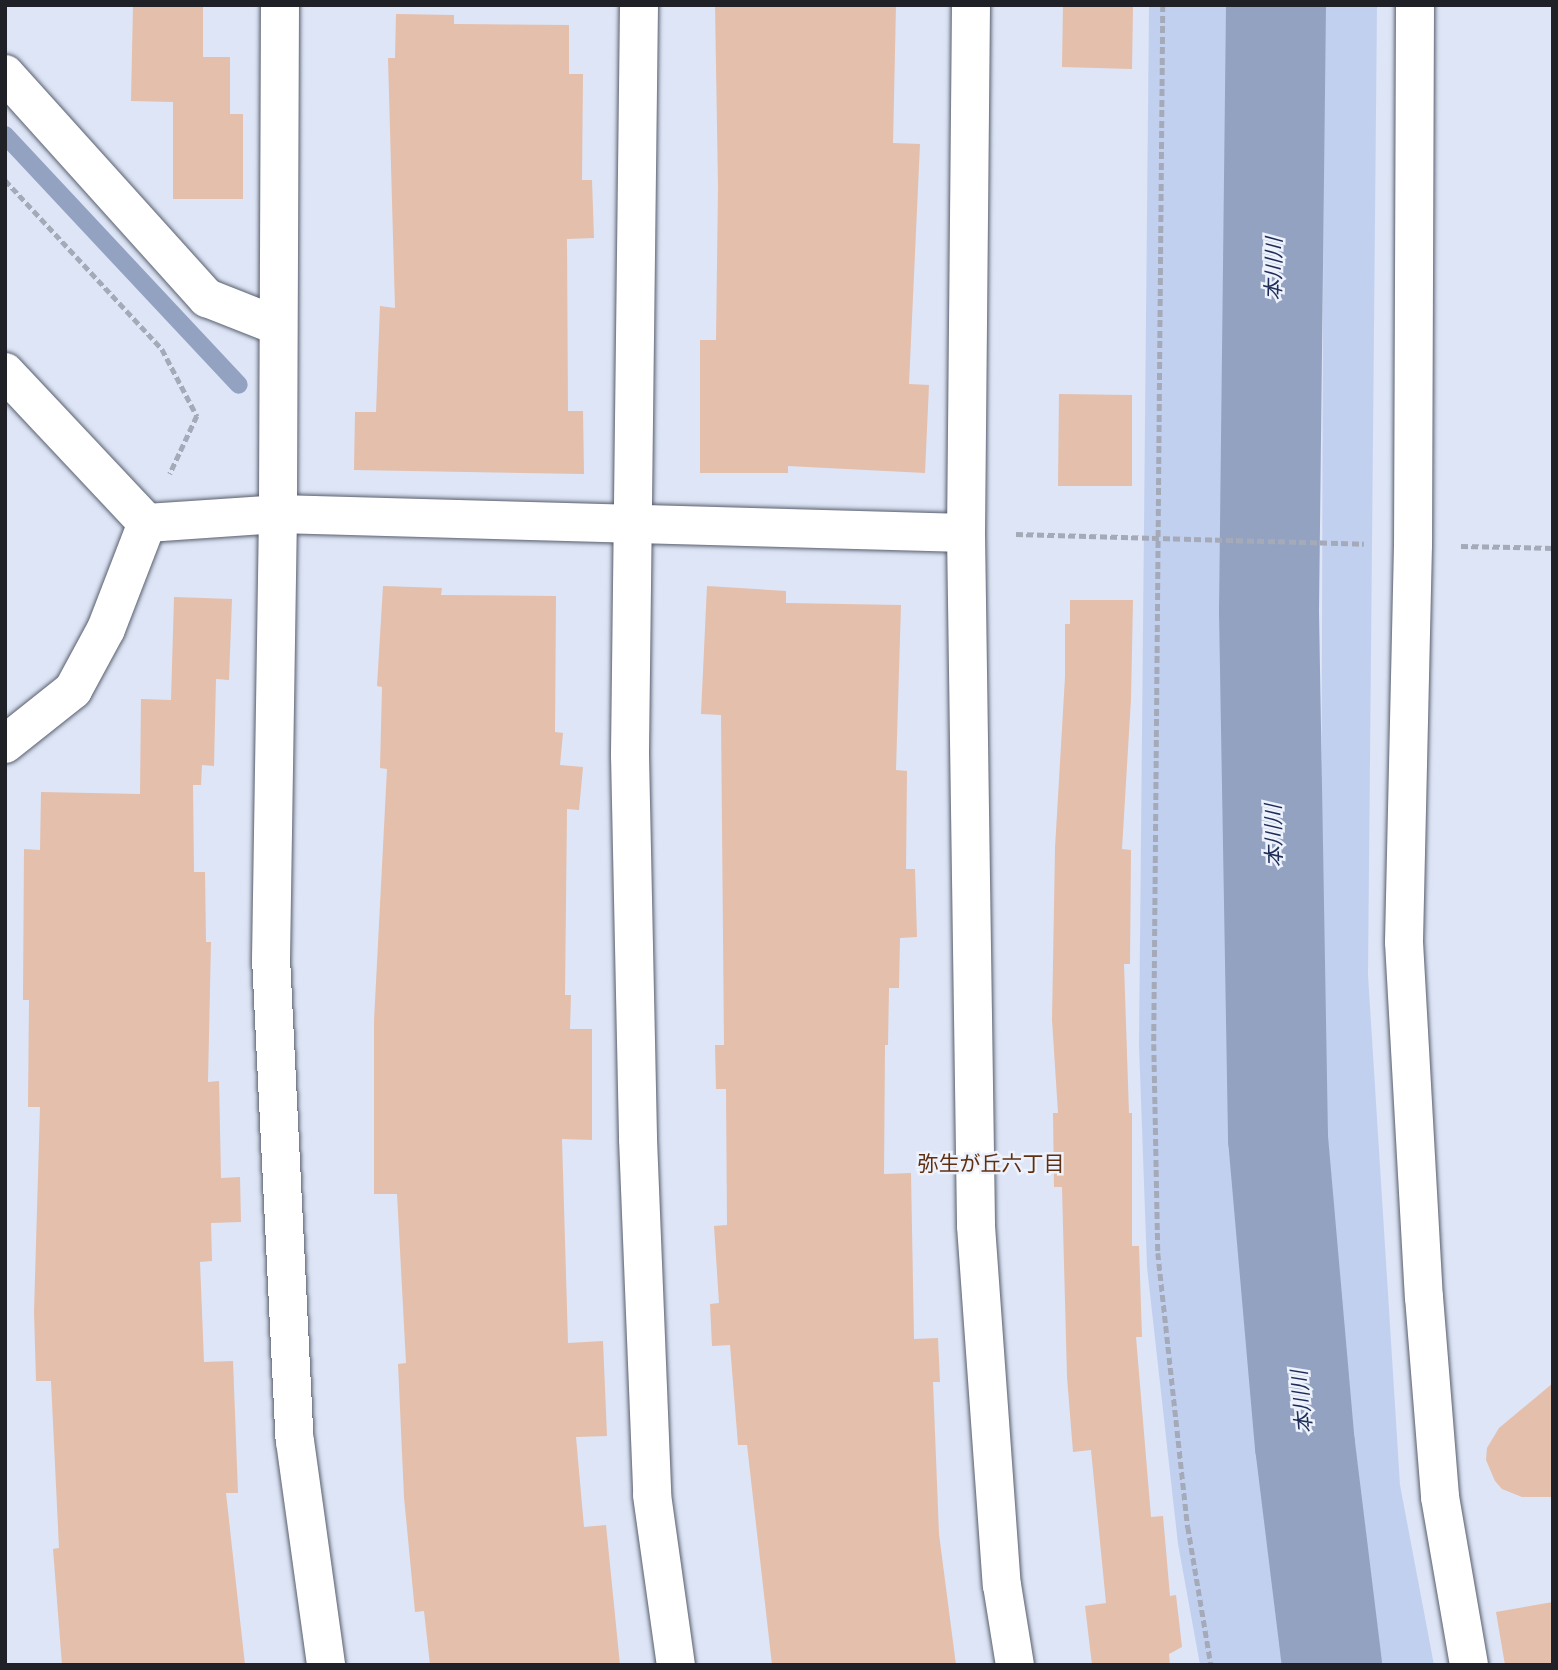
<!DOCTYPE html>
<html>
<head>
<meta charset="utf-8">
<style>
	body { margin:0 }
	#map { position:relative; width:1558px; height:1670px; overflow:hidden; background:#dde5f6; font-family:Manrope,"Noto Sans JP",sans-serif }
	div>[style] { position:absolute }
	.green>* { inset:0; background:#c2d0f0 }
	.stream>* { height:18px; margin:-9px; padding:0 9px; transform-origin:9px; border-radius:9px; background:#94a2c2 }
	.river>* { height:100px; margin:-50px; padding:0 50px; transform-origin:50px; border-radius:50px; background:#94a2c2 }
	.building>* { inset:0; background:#e4bfac }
	.path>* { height:4.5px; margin-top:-2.25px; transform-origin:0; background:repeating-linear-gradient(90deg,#a4aab8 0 7px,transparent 0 10.5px) }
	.roads { filter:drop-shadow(0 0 2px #585e6d) drop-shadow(0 0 2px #585e6d) }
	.street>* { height:38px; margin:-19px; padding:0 19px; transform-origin:19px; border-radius:19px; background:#fff }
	span { translate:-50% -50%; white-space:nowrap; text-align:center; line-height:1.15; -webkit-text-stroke:5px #edf2fc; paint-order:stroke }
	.water-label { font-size:21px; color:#1d2c56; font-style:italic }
	.neighbourhood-label { font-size:21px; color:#5f2f12 }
	.frame { position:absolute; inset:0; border:7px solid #1f2127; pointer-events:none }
</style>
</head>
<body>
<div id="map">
	<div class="green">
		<i style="clip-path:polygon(1149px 5px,1251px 5px,1248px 1279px,1294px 1665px,1200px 1665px,1178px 1544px,1147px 1267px,1139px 1045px)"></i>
		<i style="clip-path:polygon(1324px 5px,1377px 5px,1368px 975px,1400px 1485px,1434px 1665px,1371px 1665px,1320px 1257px)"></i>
	</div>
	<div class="stream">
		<i style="left:5px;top:135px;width:342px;rotate:46.9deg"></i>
	</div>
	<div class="river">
		<i style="left:1276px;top:5px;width:606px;rotate:90.66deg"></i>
		<i style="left:1269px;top:611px;width:527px;rotate:89.02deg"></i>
		<i style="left:1278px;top:1138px;width:308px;rotate:85deg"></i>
		<i style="left:1305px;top:1445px;width:222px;rotate:83deg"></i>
	</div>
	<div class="building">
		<i style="clip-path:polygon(133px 5px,203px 5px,203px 57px,230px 57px,230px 114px,243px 114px,243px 199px,173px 199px,173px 102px,131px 101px)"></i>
		<i style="clip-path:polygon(715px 5px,896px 5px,893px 143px,920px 144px,909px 384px,929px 385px,925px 473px,788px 466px,788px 473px,700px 473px,700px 340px,716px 340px,718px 187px)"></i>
		<i style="clip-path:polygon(1063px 5px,1133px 5px,1132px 69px,1062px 67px)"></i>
		<i style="clip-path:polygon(396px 14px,454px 15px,454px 24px,569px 25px,569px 74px,583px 74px,582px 180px,592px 180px,594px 238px,567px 239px,568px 411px,583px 411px,584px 474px,354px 470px,355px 412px,376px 412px,380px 306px,395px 308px,388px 58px,395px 58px)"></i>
		<i style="clip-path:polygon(1059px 394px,1132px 395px,1132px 486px,1058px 486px)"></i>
		<i style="clip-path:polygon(383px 586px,442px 588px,441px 595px,556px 596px,555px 732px,563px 733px,560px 765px,583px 767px,579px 810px,567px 809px,565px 995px,571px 995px,570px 1029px,592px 1029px,592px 1140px,562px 1139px,568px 1343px,603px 1341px,607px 1436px,576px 1437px,584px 1527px,606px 1525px,620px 1665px,430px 1665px,424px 1611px,415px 1612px,404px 1497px,398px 1364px,406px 1363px,397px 1194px,374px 1194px,374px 1021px,387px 769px,380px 768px,382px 687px,377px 686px)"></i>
		<i style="clip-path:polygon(707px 586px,786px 591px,786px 603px,901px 605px,896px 770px,907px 771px,906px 869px,915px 869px,917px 937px,900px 938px,899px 988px,889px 988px,888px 1045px,885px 1045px,884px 1174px,911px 1173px,914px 1339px,938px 1338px,940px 1382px,933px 1382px,939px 1534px,956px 1665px,772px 1665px,747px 1445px,738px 1445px,730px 1345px,712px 1346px,710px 1304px,719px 1303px,714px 1226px,727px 1225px,726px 1089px,716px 1089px,715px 1045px,724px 1045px,721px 715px,701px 714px)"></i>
		<i style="clip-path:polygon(174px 597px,232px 599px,229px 680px,216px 679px,214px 766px,202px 765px,201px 785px,193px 785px,194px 872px,205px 872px,206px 942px,211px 942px,208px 1082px,219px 1081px,221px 1178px,240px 1177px,241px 1222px,211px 1223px,212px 1261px,200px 1262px,204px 1362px,233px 1361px,238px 1493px,226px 1493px,245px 1665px,62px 1665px,53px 1549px,59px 1548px,51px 1381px,36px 1381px,34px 1312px,40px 1107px,28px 1107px,29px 1000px,23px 1000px,24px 849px,40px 850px,41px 792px,140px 794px,141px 699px,171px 700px)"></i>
		<i style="clip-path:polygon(1070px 600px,1133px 600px,1131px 699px,1122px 849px,1131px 850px,1130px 964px,1124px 964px,1129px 1113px,1132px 1113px,1132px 1246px,1139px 1246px,1142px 1337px,1136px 1337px,1151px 1517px,1163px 1516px,1170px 1596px,1176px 1595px,1182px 1647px,1169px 1654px,1170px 1665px,1092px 1665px,1085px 1606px,1106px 1603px,1091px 1450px,1073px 1452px,1067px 1377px,1062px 1187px,1054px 1187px,1053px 1113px,1058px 1113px,1052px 1020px,1055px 848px,1065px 677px,1065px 624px,1070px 624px)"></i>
		<i style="clip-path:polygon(1553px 1383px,1553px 1497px,1522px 1497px,1502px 1489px,1495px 1481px,1486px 1460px,1487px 1448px,1499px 1428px)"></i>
		<i style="clip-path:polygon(1553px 1602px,1553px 1665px,1505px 1665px,1496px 1612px)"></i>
	</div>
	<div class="path">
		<i style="left:1163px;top:5px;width:1039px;rotate:90.5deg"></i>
		<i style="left:1154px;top:1044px;width:209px;rotate:88.9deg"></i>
		<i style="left:1158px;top:1253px;width:276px;rotate:83.8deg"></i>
		<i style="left:1188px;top:1527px;width:140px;rotate:80.5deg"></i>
		<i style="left:5px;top:180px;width:231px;rotate:47.1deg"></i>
		<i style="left:162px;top:349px;width:76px;rotate:62.4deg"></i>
		<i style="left:197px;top:416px;width:64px;rotate:115deg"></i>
		<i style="left:1016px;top:534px;width:348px;rotate:1.6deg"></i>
		<i style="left:1461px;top:546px;width:92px;rotate:1.2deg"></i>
	</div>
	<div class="roads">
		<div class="street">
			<i style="left:280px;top:5px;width:509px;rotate:90.23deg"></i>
			<i style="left:278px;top:514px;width:444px;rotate:90.9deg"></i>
			<i style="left:271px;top:958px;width:484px;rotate:87.2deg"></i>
			<i style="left:295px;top:1441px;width:226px;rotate:82.1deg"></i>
			<i style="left:639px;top:5px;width:750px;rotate:90.69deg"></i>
			<i style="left:630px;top:755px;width:384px;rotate:88.8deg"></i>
			<i style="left:638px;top:1139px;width:356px;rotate:87.7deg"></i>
			<i style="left:652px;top:1495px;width:172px;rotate:82deg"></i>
			<i style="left:971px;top:5px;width:528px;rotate:90.54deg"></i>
			<i style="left:966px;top:533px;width:693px;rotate:89.17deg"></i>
			<i style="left:976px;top:1226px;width:360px;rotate:85.9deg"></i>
			<i style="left:1002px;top:1585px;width:81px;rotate:80.8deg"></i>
			<i style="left:1415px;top:5px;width:540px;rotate:90.21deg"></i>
			<i style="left:1413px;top:545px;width:397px;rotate:91.3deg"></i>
			<i style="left:1404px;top:942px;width:356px;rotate:86.8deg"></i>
			<i style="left:1424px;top:1297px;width:201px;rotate:85.4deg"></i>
			<i style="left:1440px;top:1497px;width:170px;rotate:80.2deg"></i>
			<i style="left:5px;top:74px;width:302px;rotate:48deg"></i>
			<i style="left:207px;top:298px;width:76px;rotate:21.5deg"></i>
			<i style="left:5px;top:372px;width:207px;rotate:46.8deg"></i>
			<i style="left:147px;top:523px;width:131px;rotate:-3.9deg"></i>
			<i style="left:278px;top:514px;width:688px;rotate:1.58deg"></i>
			<i style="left:5px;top:744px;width:87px;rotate:-38.5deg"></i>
			<i style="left:73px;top:690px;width:69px;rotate:-61.6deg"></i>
			<i style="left:106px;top:629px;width:114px;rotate:-68.9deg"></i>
		</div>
	</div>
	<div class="water-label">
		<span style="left:1273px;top:269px;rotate:-89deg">本川川</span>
		<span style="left:1273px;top:836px;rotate:-91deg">本川川</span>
		<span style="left:1301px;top:1402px;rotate:-95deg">本川川</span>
	</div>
	<div class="neighbourhood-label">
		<span style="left:991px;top:1163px">弥生が丘六丁目</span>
	</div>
	<div class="frame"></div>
</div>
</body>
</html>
